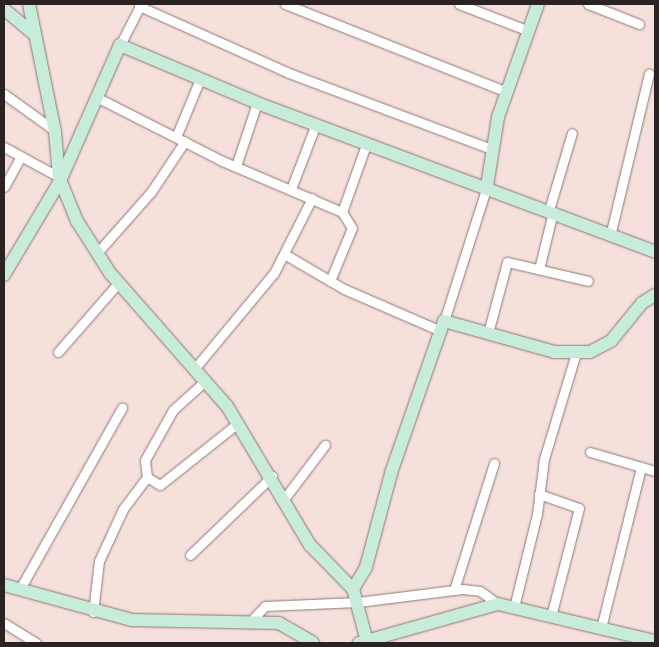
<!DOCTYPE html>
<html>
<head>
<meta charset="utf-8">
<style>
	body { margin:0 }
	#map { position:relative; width:659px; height:647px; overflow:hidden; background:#f6e0dc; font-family:"Varela Round",sans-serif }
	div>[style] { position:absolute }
	.roads { filter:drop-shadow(0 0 1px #8b7875) drop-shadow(0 0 1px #8b7875) }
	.street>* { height:9px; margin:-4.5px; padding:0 4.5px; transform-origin:4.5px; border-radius:4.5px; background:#fff }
	.secondary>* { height:12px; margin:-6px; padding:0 6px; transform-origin:6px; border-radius:6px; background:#c7ecd9 }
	span { translate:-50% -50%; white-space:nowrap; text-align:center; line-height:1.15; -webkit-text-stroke:5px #fdf0ed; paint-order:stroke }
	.frame { position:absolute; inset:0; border:5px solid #2a2321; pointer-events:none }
</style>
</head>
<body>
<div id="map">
	<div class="roads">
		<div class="street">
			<i style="left:285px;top:4px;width:239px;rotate:21.6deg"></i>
			<i style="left:459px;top:4px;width:75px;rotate:21.1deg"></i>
			<i style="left:588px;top:4px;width:55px;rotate:21.4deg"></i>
			<i style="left:139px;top:6px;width:164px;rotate:24.1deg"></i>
			<i style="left:289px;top:73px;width:216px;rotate:20.6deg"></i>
			<i style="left:120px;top:45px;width:46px;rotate:-62.9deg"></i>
			<i style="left:4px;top:94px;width:62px;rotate:35.8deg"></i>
			<i style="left:100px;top:99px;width:135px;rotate:26.9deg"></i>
			<i style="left:220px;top:160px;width:133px;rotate:23.1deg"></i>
			<i style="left:342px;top:212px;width:74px;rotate:-70.3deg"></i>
			<i style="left:176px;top:137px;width:63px;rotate:-67.5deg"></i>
			<i style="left:4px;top:147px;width:63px;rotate:28.6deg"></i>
			<i style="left:236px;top:166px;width:66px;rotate:-71.6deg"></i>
			<i style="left:4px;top:187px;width:33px;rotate:-61deg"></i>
			<i style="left:291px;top:189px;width:70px;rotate:-69deg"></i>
			<i style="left:549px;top:210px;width:80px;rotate:-73.4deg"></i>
			<i style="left:610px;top:236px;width:167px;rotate:-76.5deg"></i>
			<i style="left:97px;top:253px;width:81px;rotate:-48.5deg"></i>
			<i style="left:151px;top:192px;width:61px;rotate:-56.3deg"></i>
			<i style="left:286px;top:255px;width:67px;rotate:30.4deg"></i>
			<i style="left:344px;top:289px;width:106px;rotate:23.4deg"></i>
			<i style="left:539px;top:269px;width:59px;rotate:-76.2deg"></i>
			<i style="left:330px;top:281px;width:57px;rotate:-67.5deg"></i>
			<i style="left:352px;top:228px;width:19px;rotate:-122deg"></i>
			<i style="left:444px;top:321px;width:142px;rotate:-72.3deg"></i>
			<i style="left:488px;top:333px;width:73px;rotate:-75deg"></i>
			<i style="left:507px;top:262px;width:83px;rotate:13.2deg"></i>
			<i style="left:58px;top:352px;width:93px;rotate:-48.9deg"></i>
			<i style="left:195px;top:368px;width:124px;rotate:-50.3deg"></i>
			<i style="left:274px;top:273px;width:84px;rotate:-63.1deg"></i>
			<i style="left:590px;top:452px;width:68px;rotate:16.3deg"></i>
			<i style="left:147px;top:477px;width:15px;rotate:32deg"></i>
			<i style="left:160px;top:485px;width:100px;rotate:-38.5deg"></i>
			<i style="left:539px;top:494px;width:42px;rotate:19.3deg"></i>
			<i style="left:579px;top:508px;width:112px;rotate:104.5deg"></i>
			<i style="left:284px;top:499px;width:68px;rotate:-52.8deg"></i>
			<i style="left:190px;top:555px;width:114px;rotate:-43.9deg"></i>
			<i style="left:21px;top:587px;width:206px;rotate:-60.6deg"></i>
			<i style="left:454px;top:590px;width:133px;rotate:-72.5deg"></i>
			<i style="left:514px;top:607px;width:96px;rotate:-76.1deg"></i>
			<i style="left:537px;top:514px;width:55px;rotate:-82.7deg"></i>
			<i style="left:544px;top:459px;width:111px;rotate:-73.2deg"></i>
			<i style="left:93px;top:612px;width:51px;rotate:-83.3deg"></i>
			<i style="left:99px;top:561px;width:57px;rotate:-65.2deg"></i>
			<i style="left:123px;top:509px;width:40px;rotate:-53deg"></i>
			<i style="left:147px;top:477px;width:17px;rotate:-97deg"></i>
			<i style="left:145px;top:460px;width:57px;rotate:-60.8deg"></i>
			<i style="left:173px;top:410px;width:43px;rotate:-42.2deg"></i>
			<i style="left:250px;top:622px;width:22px;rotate:-47deg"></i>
			<i style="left:265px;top:606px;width:93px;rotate:-2.5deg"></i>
			<i style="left:358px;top:602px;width:105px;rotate:-7.1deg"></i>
			<i style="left:462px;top:589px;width:18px;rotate:6deg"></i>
			<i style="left:480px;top:591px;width:22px;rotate:36deg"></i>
			<i style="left:4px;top:623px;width:38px;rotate:32deg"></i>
			<i style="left:601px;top:628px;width:166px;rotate:-76deg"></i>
		</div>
		<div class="secondary">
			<i style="left:29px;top:4px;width:131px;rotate:78.5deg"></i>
			<i style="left:55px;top:132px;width:45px;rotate:84.9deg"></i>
			<i style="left:59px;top:177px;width:48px;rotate:67.8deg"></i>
			<i style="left:77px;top:221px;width:62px;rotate:57.6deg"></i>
			<i style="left:110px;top:273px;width:177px;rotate:48.7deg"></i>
			<i style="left:227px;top:406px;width:162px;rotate:59.2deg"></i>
			<i style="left:310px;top:545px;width:62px;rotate:45.7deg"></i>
			<i style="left:353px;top:589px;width:51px;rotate:75.1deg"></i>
			<i style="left:4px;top:9px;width:40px;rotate:40deg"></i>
			<i style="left:487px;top:186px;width:70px;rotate:-80.9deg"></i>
			<i style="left:498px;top:117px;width:120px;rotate:-70.5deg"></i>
			<i style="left:4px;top:275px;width:109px;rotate:-59.2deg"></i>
			<i style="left:60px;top:181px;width:149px;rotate:-66.2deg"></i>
			<i style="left:120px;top:45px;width:149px;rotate:22.9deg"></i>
			<i style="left:257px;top:103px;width:425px;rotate:20.5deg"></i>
			<i style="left:4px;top:585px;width:133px;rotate:15.3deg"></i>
			<i style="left:132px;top:620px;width:147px;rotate:1.2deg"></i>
			<i style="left:279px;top:623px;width:39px;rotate:30deg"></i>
			<i style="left:353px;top:589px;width:26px;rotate:-59deg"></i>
			<i style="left:366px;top:567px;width:100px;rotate:-75deg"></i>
			<i style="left:392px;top:470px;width:158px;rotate:-70.8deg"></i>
			<i style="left:444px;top:321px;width:114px;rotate:15.7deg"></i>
			<i style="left:554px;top:352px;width:36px"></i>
			<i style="left:590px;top:352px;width:24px;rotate:-28deg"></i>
			<i style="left:611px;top:341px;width:49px;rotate:-50.8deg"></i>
			<i style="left:642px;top:303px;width:15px;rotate:-32deg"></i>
			<i style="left:359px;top:643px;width:144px;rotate:-15.7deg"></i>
			<i style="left:498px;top:604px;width:161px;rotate:13.3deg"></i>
		</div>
	</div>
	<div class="frame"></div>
</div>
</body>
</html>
